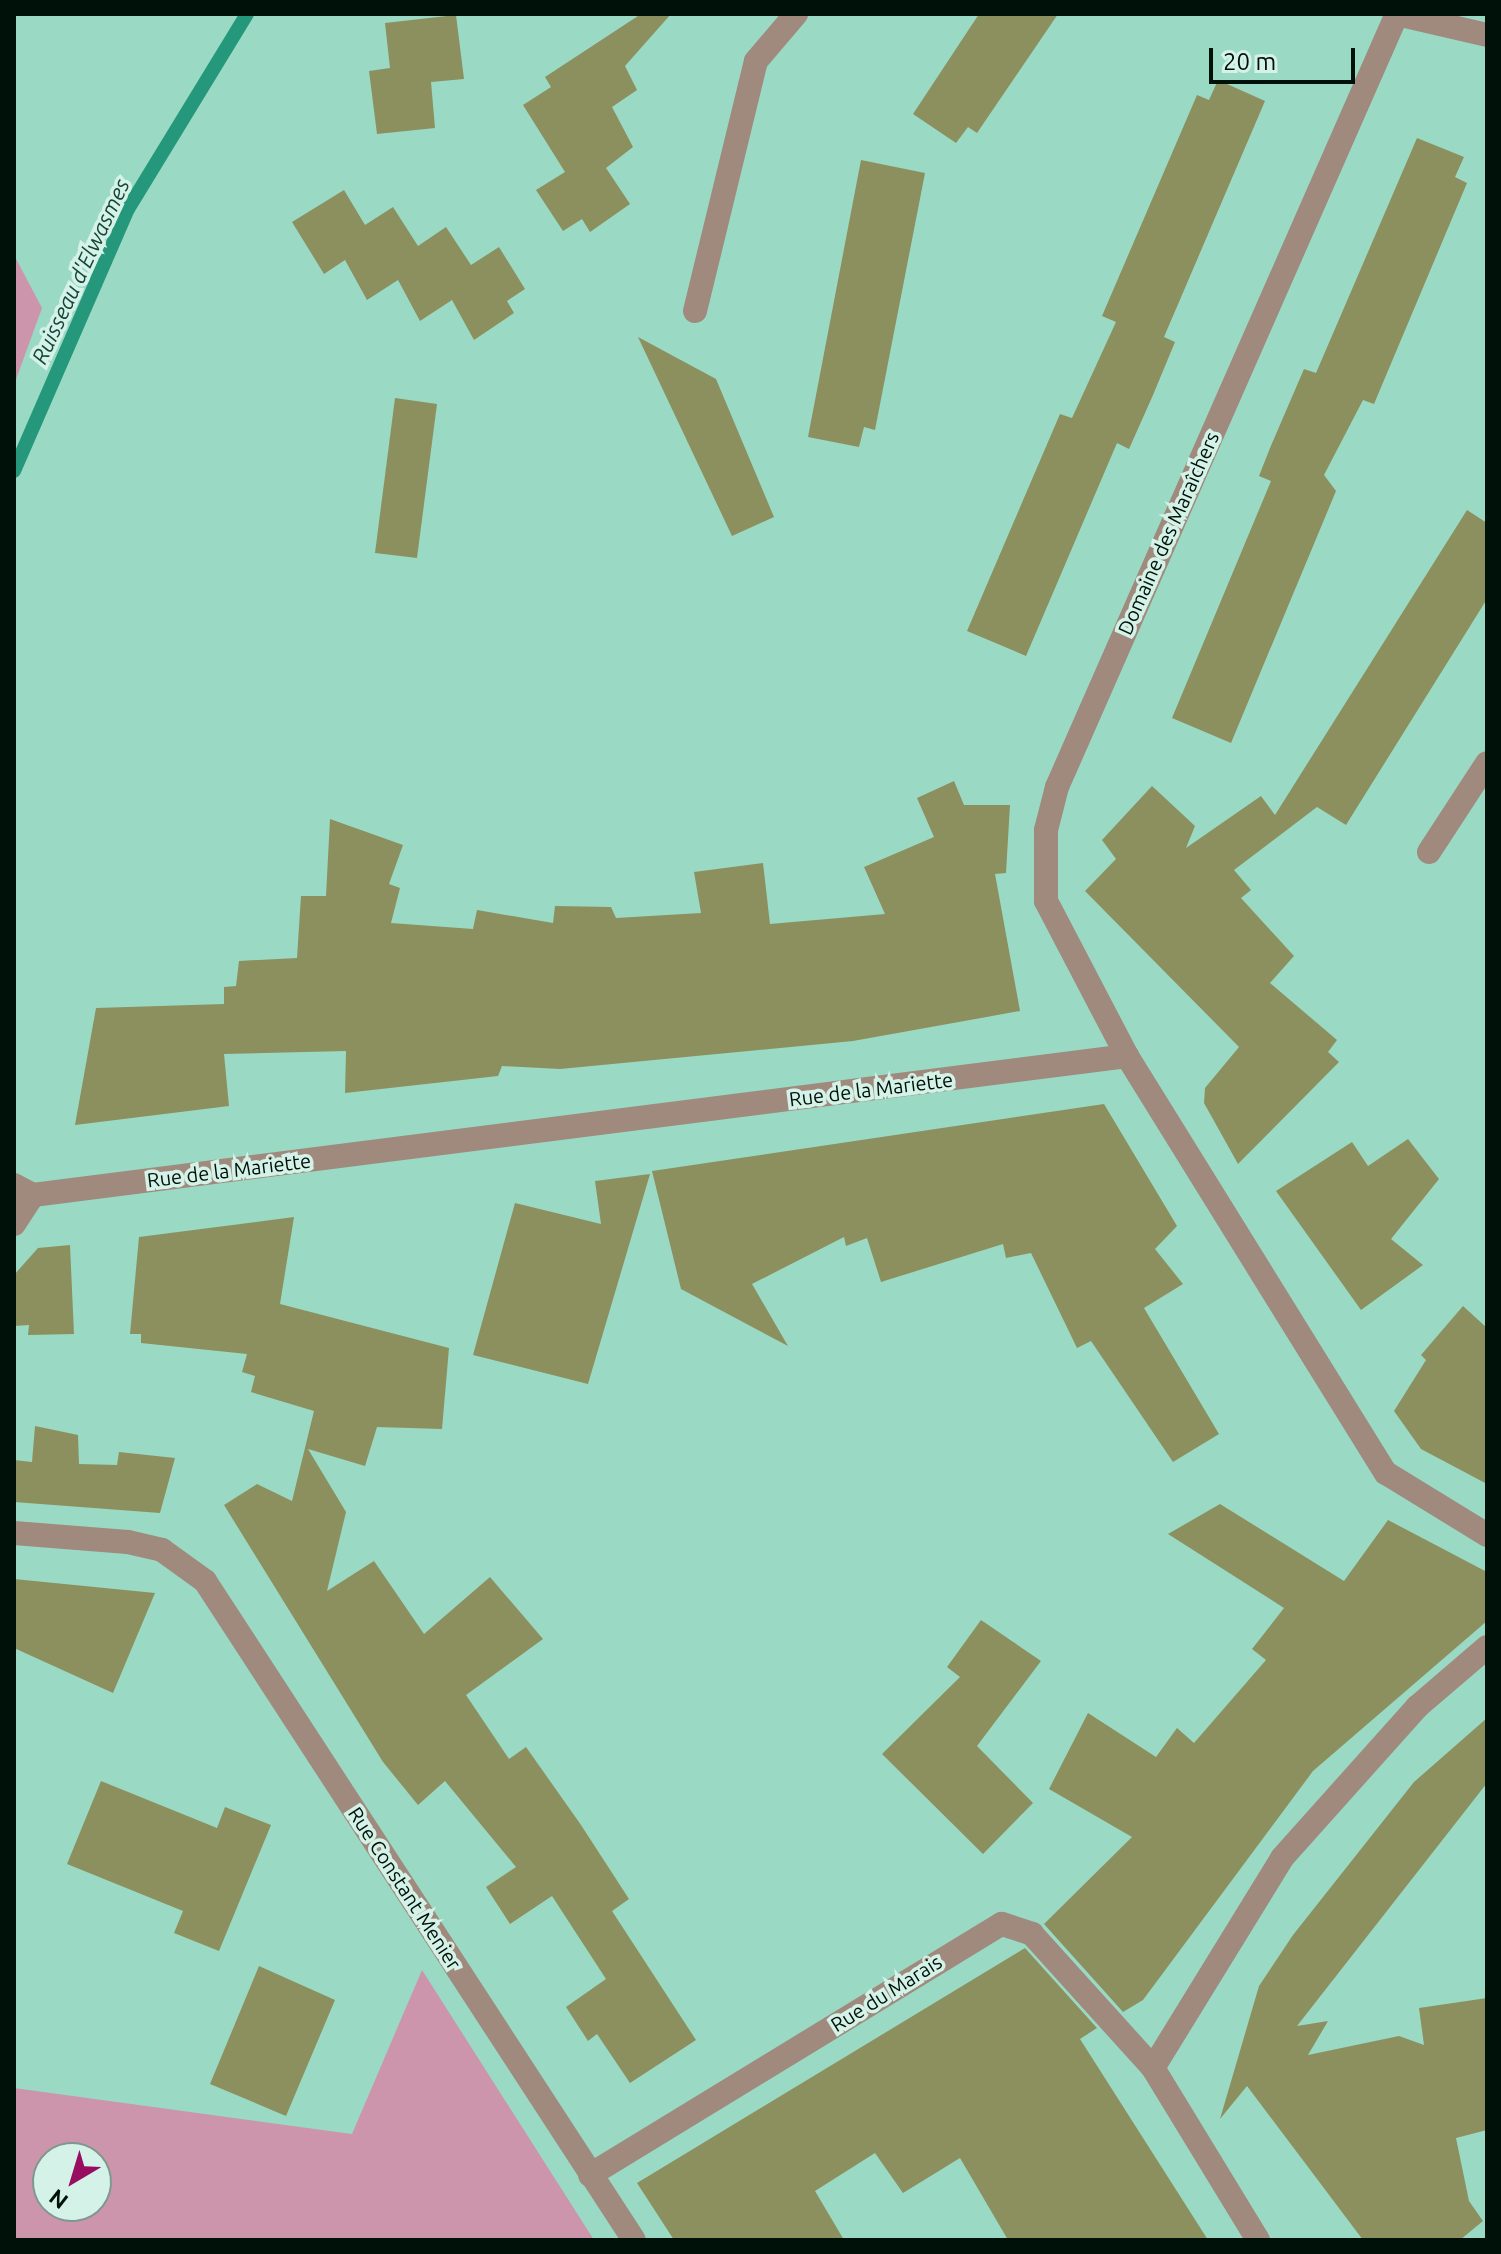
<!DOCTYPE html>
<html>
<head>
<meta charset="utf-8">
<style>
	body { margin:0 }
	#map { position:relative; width:1501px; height:2254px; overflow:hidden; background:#9ad9c4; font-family:Ubuntu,sans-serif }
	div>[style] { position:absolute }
	.green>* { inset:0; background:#cc95ac }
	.stream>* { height:14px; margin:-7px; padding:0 7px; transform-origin:7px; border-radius:7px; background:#25977b }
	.building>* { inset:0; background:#8c905e }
	.minor>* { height:24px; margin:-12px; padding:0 12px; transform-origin:12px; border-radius:12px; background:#9f8a7d }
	span { translate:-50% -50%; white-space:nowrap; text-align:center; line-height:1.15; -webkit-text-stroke:7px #d4f2e7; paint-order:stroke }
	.street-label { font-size:20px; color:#00110a }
	.water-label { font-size:22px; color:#174539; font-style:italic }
	.frame { position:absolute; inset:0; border:16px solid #00110a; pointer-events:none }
	.north { position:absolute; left:32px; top:2142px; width:80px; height:80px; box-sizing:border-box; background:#d4f2e7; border:2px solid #7f988f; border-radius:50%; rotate:218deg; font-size:22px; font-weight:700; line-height:32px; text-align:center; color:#00110a }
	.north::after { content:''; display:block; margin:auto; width:28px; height:36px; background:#990d60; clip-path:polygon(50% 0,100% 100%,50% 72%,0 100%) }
	.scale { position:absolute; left:1209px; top:48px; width:146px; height:36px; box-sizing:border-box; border:4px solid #00110a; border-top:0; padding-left:10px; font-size:24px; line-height:28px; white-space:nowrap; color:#00110a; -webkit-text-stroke:6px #d4f2e7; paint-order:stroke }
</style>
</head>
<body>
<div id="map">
	<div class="green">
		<i style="clip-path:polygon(14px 255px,42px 308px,14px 385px)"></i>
		<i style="clip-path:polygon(evenodd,422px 1970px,594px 2240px,14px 2240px,14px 2088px,352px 2134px,422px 1970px,48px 2158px,96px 2158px,96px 2206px,48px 2206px,48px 2158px)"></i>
	</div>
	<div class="stream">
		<i style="left:14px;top:471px;width:286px;rotate:-66.5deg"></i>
		<i style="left:128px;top:209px;width:228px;rotate:-58.6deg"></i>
	</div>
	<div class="building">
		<i style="clip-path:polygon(641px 14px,671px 14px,625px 66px,637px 90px,612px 107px,633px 147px,606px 168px,630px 204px,590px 232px,582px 219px,563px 231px,536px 190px,565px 172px,523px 105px,551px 87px,545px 77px)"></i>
		<i style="clip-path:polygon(979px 14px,1058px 14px,977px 133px,968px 127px,956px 143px,913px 114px)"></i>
		<i style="clip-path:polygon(456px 15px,464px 79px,431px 82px,435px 128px,377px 134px,369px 71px,390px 68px,385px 23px)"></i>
		<i style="clip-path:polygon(1218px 80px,1265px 101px,1164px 337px,1175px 342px,1153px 395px,1129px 449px,1117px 443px,1026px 656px,967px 631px,1060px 414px,1072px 418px,1116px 322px,1102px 316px,1197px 95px,1209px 100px)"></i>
		<i style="clip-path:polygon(1417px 138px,1464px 157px,1455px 177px,1467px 183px,1374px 404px,1363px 400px,1324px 475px,1336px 491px,1231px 743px,1172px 718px,1271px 481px,1259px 476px,1270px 448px,1304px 369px,1316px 373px)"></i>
		<i style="clip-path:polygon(861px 160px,925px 173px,875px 430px,864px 427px,859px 447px,808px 437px)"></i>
		<i style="clip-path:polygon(344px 190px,365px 225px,393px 207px,418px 246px,446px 227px,471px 265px,499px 247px,525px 289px,507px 301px,514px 313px,474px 340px,452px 300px,420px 321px,398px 280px,367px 300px,345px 260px,324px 274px,292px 222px)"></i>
		<i style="clip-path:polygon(638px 337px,716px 379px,774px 517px,732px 536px)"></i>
		<i style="clip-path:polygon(395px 398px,437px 404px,417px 558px,375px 553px)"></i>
		<i style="clip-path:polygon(1467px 510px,1487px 523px,1487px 599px,1346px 825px,1317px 807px,1234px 870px,1251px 890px,1241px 898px,1294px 956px,1270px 983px,1337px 1040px,1328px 1052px,1339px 1062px,1238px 1164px,1204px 1103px,1205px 1088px,1239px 1047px,1085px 891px,1116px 859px,1102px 840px,1152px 786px,1195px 826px,1186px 848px,1261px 796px,1275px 815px)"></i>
		<i style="clip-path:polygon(954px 781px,964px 805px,1010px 805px,1006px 873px,995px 874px,1020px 1011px,853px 1041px,560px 1069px,502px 1066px,498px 1076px,345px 1093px,346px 1051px,224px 1054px,229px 1106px,75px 1125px,96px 1008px,224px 1004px,224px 987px,236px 986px,239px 961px,297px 958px,301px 896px,326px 896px,330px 819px,403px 845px,389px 884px,400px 888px,391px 923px,473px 929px,477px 910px,553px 923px,555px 906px,611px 907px,616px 918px,701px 913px,694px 872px,763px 863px,770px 924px,885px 914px,864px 867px,934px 837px,917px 798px)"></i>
		<i style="clip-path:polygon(1104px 1104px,1177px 1226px,1155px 1249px,1183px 1284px,1144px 1308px,1219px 1434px,1173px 1462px,1091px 1341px,1077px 1348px,1031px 1253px,1006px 1258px,1003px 1244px,881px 1282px,867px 1238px,846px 1246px,844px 1237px,752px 1284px,788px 1346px,681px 1289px,652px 1171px)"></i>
		<i style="clip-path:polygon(1408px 1139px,1439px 1179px,1391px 1239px,1423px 1265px,1361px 1310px,1276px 1191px,1352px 1142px,1368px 1166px)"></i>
		<i style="clip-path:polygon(650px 1174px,588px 1384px,473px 1355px,515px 1203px,601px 1224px,595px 1181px)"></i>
		<i style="clip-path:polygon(294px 1217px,280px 1304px,449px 1348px,442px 1429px,377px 1427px,365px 1466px,308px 1449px,346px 1512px,327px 1591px,374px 1561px,424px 1634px,490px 1577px,543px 1639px,466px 1695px,509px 1759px,526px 1747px,581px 1825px,629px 1899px,612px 1911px,696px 2040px,630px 2083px,597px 2034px,588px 2041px,566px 2007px,606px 1979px,552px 1896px,510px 1924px,486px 1887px,516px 1867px,445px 1781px,418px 1805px,383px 1762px,224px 1505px,257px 1484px,292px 1501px,314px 1411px,251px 1392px,255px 1376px,242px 1372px,247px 1354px,141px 1343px,141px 1334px,130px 1334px,139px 1237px)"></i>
		<i style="clip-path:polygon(70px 1245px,74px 1334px,28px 1335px,29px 1325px,14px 1326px,14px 1275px,38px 1248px)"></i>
		<i style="clip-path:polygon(1463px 1306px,1487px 1328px,1487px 1484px,1421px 1449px,1394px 1411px,1426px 1360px,1421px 1355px)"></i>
		<i style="clip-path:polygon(35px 1426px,78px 1435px,79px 1464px,117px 1465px,119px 1452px,175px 1458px,160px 1513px,14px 1502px,14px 1460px,32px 1462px)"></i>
		<i style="clip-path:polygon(1220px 1504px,1344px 1581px,1388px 1520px,1487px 1572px,1487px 1621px,1313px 1771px,1143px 2000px,1123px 2012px,1044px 1924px,1132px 1837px,1049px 1789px,1088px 1713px,1156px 1757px,1177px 1728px,1194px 1743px,1266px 1660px,1252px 1649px,1284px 1608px,1168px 1534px)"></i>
		<i style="clip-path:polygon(14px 1579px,155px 1593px,113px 1693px,14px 1648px)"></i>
		<i style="clip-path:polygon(981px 1620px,1041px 1661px,977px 1746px,1033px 1803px,983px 1854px,882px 1754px,960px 1677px,947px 1667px)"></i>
		<i style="clip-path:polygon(1487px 1718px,1487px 1783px,1297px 2026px,1328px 2021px,1308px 2055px,1399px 2036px,1424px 2045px,1419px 2008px,1487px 1998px,1487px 2130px,1456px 2138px,1469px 2201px,1483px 2221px,1460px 2240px,1363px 2240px,1247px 2086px,1220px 2119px,1259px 1986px,1293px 1935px,1414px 1782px)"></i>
		<i style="clip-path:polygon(101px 1781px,217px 1828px,225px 1807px,271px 1825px,219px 1951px,174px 1933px,183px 1911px,67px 1864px)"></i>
		<i style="clip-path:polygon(1025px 1948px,1097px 2028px,1080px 2039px,1208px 2240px,1008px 2240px,960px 2158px,903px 2193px,875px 2153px,815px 2191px,844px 2240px,674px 2240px,637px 2183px)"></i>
		<i style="clip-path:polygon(259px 1966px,335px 2000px,286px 2116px,210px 2084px)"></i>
	</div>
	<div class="minor">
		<i style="left:1397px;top:14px;width:92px;rotate:13.1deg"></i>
		<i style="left:695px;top:311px;width:257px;rotate:-76.3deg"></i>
		<i style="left:756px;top:61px;width:62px;rotate:-49.6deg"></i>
		<i style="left:1429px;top:852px;width:106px;rotate:-56.9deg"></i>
		<i style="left:1127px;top:1056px;width:175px;rotate:-117.6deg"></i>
		<i style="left:1046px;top:901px;width:71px;rotate:-90deg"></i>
		<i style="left:1046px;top:830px;width:44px;rotate:-75.7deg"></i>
		<i style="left:1057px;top:787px;width:844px;rotate:-66.26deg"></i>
		<i style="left:14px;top:1185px;width:21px;rotate:28deg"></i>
		<i style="left:33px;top:1195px;width:1103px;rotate:-7.24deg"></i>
		<i style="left:1127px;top:1056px;width:491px;rotate:58.2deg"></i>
		<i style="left:1386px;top:1473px;width:119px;rotate:31.5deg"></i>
		<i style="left:14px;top:1224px;width:35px;rotate:-57deg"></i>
		<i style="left:14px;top:1533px;width:114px;rotate:4.5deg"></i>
		<i style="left:128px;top:1542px;width:35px;rotate:13deg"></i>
		<i style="left:162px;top:1550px;width:53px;rotate:35.8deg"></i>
		<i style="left:205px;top:1581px;width:786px;rotate:56.94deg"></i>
		<i style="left:590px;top:2175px;width:482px;rotate:-31.4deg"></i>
		<i style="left:1002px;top:1924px;width:32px;rotate:18deg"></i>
		<i style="left:1032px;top:1934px;width:181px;rotate:47.9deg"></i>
		<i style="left:1258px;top:2240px;width:202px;rotate:-121.4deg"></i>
		<i style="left:1153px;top:2068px;width:246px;rotate:-58.4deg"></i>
		<i style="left:1282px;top:1858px;width:203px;rotate:-48.2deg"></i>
		<i style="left:1417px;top:1707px;width:92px;rotate:-40.6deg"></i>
	</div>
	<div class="street-label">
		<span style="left:1168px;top:533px;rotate:-66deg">Domaine des Maraîchers</span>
		<span style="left:871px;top:1089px;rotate:-7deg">Rue de la Mariette</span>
		<span style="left:229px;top:1170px;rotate:-7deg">Rue de la Mariette</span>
		<span style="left:405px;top:1888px;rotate:57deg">Rue Constant Menier</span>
		<span style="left:886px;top:1993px;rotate:-32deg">Rue du Marais</span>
	</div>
	<div class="water-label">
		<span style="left:80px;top:271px;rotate:-65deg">Ruisseau d'Elwasmes</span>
	</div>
	<div class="frame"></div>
	<div class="north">N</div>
	<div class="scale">20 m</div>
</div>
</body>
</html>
